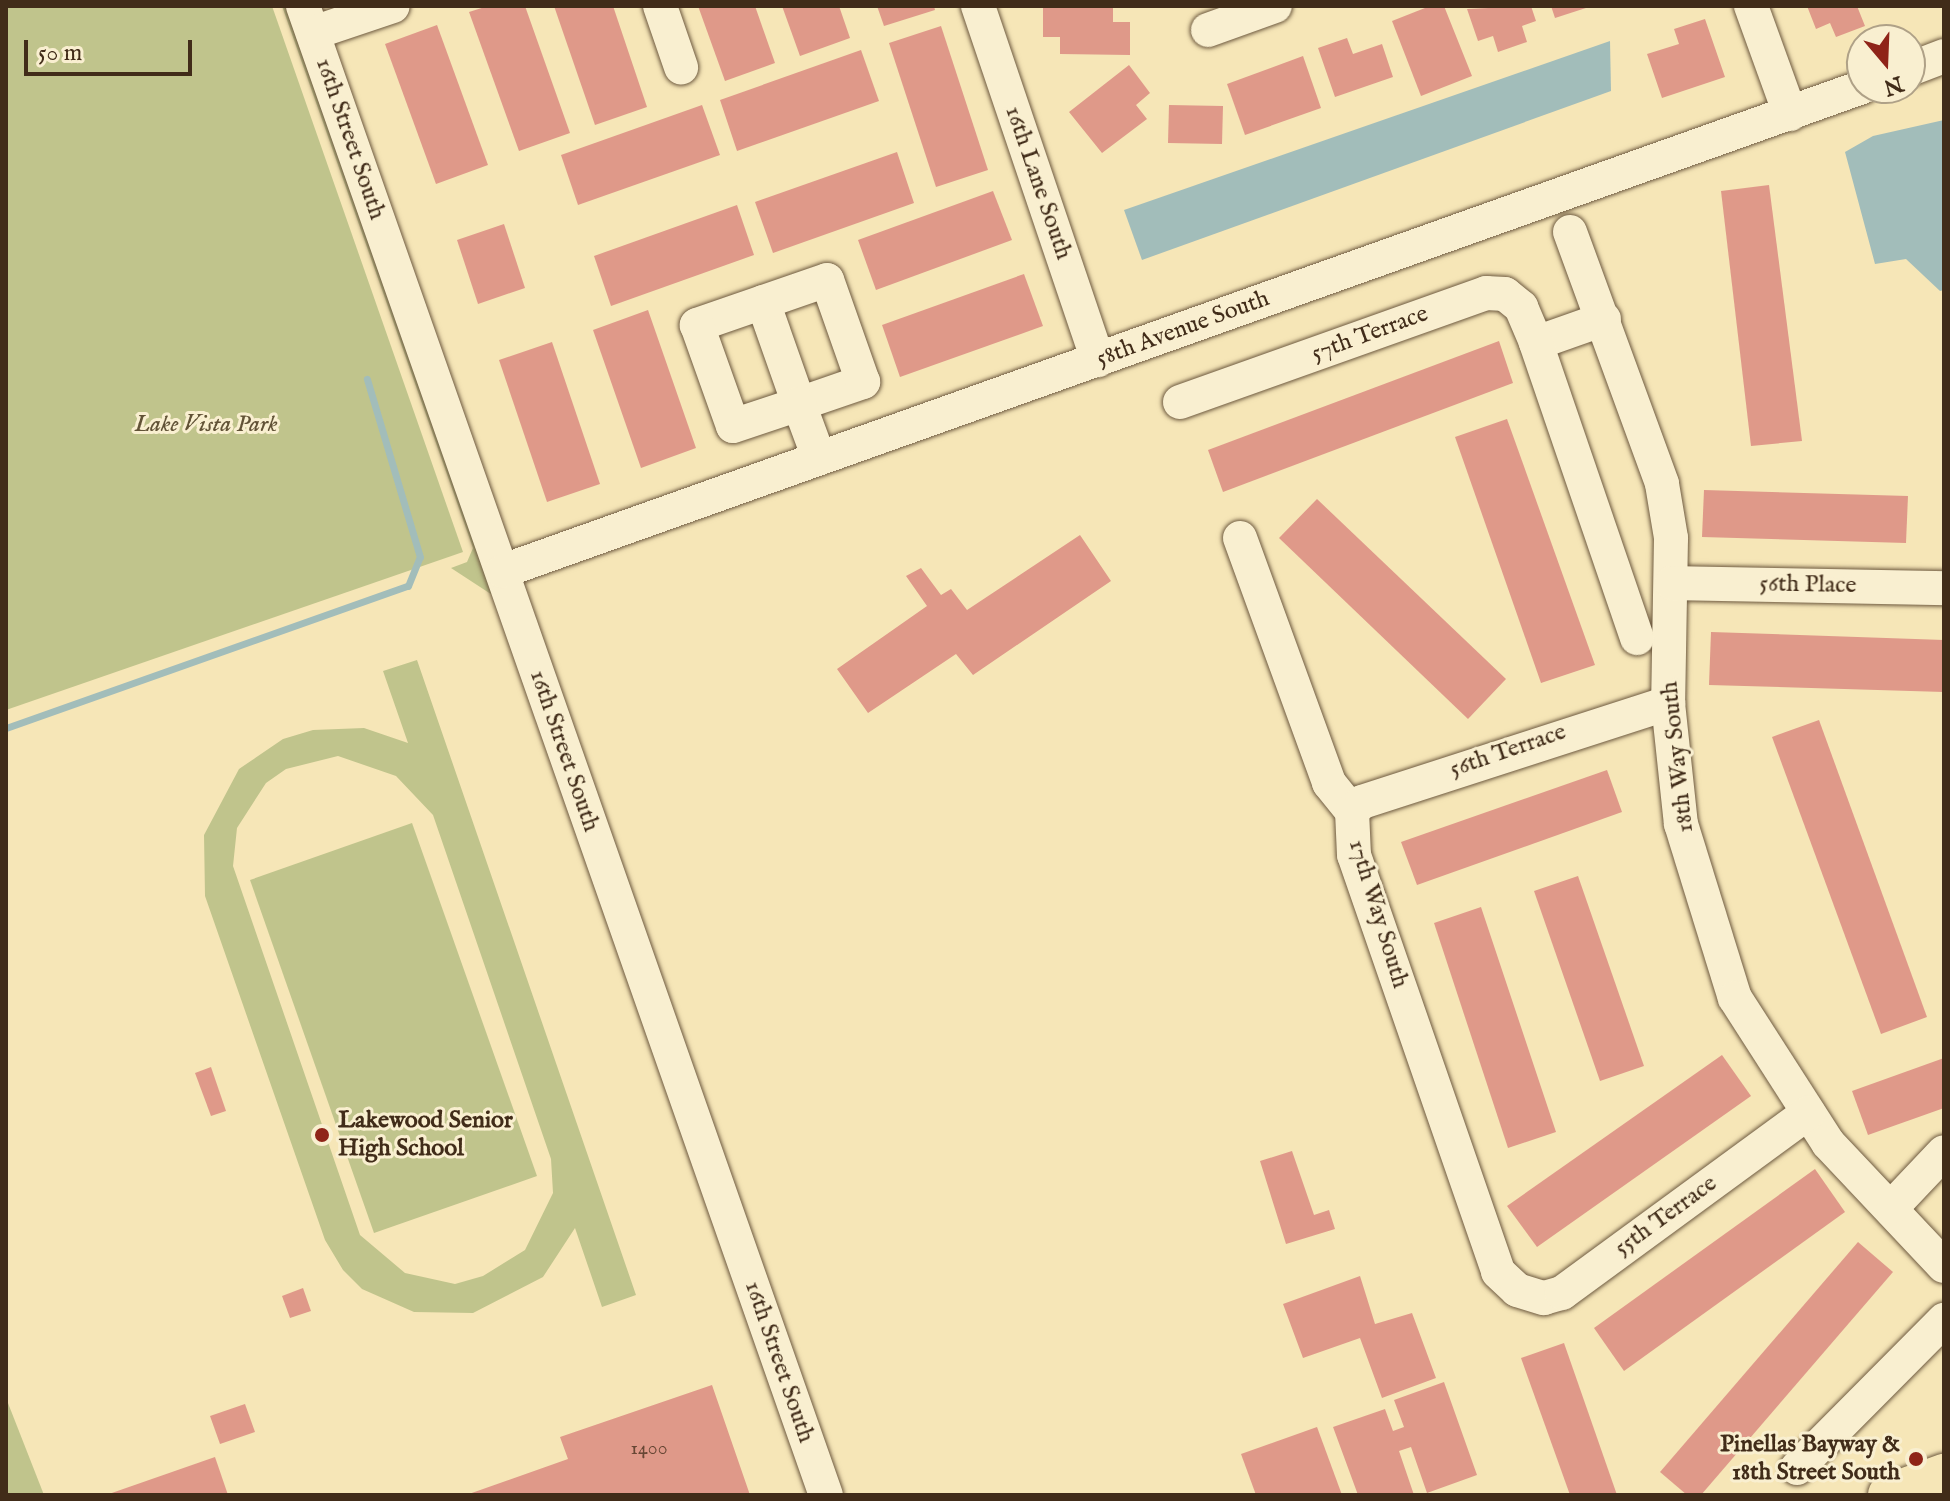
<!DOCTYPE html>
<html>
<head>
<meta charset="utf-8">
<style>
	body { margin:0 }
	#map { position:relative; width:1950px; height:1501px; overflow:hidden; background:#f6e6b7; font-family:"IM FELL English",serif }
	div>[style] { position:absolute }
	.green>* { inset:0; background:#c0c48c }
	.water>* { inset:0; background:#a2bdba }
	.stream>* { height:7px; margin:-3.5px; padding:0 3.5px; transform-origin:3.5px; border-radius:3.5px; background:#a2bdba }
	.building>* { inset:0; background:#df9989 }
	.roads { filter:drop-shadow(0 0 2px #6e5a40) drop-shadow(0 0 2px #6e5a40) }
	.minor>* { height:34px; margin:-17px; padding:0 17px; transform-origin:17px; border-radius:17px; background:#f9efd0 }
	.major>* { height:42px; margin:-21px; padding:0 21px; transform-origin:21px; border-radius:21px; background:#f6e6b7 }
	.dots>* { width:22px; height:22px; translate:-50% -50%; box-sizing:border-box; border:4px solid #f9efd0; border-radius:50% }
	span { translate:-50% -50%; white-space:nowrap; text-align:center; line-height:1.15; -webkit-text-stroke:6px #f9efd0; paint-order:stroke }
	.number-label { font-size:20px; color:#684735 }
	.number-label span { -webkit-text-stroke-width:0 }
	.street-label { font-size:24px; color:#412c19 }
	.park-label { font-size:24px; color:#615236; font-style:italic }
	.poi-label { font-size:24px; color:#412c19; font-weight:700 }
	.left { translate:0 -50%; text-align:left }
	.right { translate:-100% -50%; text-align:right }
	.frame { position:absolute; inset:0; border:8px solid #412c19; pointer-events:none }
	.north { position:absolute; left:1846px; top:24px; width:80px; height:80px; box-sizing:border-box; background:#f9efd0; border:2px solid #afa187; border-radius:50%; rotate:161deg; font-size:22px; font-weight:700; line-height:32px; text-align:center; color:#412c19 }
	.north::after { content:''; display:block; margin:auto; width:28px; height:36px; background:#8f2418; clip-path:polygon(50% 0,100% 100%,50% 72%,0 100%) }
	.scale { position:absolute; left:24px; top:40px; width:168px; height:36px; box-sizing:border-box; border:4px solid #412c19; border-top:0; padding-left:10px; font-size:24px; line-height:28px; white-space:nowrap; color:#412c19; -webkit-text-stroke:6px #f9efd0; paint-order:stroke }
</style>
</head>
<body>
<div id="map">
	<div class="green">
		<i style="clip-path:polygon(6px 6px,272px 6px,463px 552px,6px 710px)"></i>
		<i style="clip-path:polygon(282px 6px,290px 6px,500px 600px,451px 568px,467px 562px,473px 548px)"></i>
		<i style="clip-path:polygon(evenodd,417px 660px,636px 1295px,602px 1307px,575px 1228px,543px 1277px,473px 1313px,414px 1312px,362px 1289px,343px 1270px,325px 1240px,205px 896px,204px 835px,239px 769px,283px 739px,313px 730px,364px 728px,408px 743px,383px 671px,417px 660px,338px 756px,396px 776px,433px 815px,551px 1159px,553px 1193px,525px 1250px,483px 1276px,455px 1284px,405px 1273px,360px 1235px,233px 866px,237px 828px,266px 783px,286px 769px,338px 756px)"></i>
		<i style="clip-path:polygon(412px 823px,537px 1176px,374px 1233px,250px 880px)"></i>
		<i style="clip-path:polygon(6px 1398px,44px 1495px,6px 1495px)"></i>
	</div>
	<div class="water">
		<i style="clip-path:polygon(1610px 41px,1611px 91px,1142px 260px,1124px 210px)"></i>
		<i style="clip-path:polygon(1944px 120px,1944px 290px,1940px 291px,1906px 259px,1875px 264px,1845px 152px,1873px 136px)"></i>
	</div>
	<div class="stream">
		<i style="left:6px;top:728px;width:426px;rotate:-19.5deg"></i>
		<i style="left:408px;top:586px;width:31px;rotate:-68deg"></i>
		<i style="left:420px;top:557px;width:186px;rotate:-106.6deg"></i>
	</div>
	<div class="building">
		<i style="clip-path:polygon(488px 6px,525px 6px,570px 133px,519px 151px,469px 12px)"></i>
		<i style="clip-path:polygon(554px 6px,613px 6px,647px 107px,595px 125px)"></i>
		<i style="clip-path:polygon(698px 6px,755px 6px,775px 63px,725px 81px)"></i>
		<i style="clip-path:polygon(782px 6px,839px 6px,850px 38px,800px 56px)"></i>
		<i style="clip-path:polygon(877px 6px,934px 6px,935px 10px,884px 26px)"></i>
		<i style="clip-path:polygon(1043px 6px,1113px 6px,1113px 22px,1130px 22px,1130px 55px,1060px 54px,1060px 37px,1043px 37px)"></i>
		<i style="clip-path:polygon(1430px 6px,1444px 6px,1472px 76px,1421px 96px,1392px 21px)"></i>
		<i style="clip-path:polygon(1531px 6px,1536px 21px,1522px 26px,1527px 42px,1498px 52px,1493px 36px,1478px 41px,1467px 9px)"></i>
		<i style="clip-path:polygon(1551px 6px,1589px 6px,1589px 7px,1555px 18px)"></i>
		<i style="clip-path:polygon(1807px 6px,1857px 6px,1865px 26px,1836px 37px,1830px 23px,1816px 29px)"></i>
		<i style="clip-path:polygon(1705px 19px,1725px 77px,1662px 98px,1647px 54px,1679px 44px,1674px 29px)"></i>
		<i style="clip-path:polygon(437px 25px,488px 165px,436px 184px,385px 44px)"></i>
		<i style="clip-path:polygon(941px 26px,988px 170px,936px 187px,889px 43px)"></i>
		<i style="clip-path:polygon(1347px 38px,1353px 54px,1382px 44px,1393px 77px,1335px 97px,1318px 48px)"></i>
		<i style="clip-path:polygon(861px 50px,879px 101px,737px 151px,720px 100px)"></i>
		<i style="clip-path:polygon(1303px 56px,1321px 108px,1245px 135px,1227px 84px)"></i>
		<i style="clip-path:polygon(1129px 65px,1150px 93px,1136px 105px,1147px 119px,1102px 153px,1069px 112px)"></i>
		<i style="clip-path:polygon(702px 105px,720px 155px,578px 205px,561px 155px)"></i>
		<i style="clip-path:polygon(1169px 105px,1223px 106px,1222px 144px,1168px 143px)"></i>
		<i style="clip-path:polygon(897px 152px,914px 203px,773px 253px,755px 202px)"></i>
		<i style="clip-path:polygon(1769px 185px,1802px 441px,1751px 446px,1721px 191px)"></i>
		<i style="clip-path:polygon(993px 191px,1012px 240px,876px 290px,858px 240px)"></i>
		<i style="clip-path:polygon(737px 205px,754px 255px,611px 306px,594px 256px)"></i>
		<i style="clip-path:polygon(504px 224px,525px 288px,478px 304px,457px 240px)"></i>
		<i style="clip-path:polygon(1024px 274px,1043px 326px,900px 377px,882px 325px)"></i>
		<i style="clip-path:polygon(648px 310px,696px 448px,641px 468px,593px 330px)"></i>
		<i style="clip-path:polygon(1499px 341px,1513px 383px,1223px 492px,1208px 450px)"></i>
		<i style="clip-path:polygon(552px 342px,600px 484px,547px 502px,499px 360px)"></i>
		<i style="clip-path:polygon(1507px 419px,1595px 665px,1541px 683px,1455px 437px)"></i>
		<i style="clip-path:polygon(1704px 490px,1908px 496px,1906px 543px,1702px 537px)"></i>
		<i style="clip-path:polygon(1317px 499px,1506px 679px,1468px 719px,1279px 538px)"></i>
		<i style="clip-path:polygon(1080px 535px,1111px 581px,973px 675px,956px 654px,868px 713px,837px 669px,927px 606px,906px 576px,921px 568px,941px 595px,951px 589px,967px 610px)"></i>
		<i style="clip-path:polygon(1711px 632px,1944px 640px,1944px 692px,1709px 685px)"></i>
		<i style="clip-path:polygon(1819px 720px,1927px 1017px,1881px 1034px,1772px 737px)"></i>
		<i style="clip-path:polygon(1607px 770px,1622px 812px,1417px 885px,1401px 842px)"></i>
		<i style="clip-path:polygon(1578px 876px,1644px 1066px,1600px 1081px,1534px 891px)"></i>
		<i style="clip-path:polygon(1481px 907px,1556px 1132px,1508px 1148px,1434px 923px)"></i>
		<i style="clip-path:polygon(1722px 1055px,1751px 1096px,1537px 1247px,1507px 1206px)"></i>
		<i style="clip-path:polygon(1944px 1058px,1944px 1108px,1868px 1135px,1852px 1091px)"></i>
		<i style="clip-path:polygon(211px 1067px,226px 1111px,211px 1116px,195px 1073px)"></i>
		<i style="clip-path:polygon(1292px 1151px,1314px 1215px,1329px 1210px,1335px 1229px,1286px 1244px,1260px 1161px)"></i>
		<i style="clip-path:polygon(1815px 1169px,1845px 1212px,1624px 1371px,1594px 1328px)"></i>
		<i style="clip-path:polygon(1858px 1242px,1893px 1272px,1701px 1495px,1687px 1495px,1660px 1472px)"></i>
		<i style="clip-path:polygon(1360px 1276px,1375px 1324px,1412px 1313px,1436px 1378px,1382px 1398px,1360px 1338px,1303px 1358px,1283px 1304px)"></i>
		<i style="clip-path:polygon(303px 1288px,311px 1311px,290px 1318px,282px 1296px)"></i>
		<i style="clip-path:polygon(1564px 1343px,1617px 1495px,1570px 1495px,1521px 1358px)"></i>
		<i style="clip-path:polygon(1444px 1382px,1477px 1475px,1427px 1493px,1411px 1447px,1399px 1451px,1414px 1495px,1358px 1495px,1333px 1427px,1385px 1409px,1393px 1431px,1404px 1427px,1394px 1400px)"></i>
		<i style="clip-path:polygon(712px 1385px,750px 1495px,466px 1495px,568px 1459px,560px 1437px)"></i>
		<i style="clip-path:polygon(245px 1404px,255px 1432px,220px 1444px,210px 1416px)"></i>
		<i style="clip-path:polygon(1317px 1427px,1342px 1495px,1256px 1495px,1241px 1454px)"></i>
		<i style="clip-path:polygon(215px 1457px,228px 1495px,106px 1495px)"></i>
	</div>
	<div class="roads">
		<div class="minor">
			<i style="left:303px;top:6px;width:1578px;rotate:70.65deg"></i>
			<i style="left:660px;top:6px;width:65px;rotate:71deg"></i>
			<i style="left:978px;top:6px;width:374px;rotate:71.3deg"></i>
			<i style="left:1751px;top:6px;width:115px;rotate:70.1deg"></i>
			<i style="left:1208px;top:30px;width:71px;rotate:-19.7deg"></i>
			<i style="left:313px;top:33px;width:84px;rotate:-18.6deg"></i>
			<i style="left:1910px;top:69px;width:36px;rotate:-21deg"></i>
			<i style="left:1570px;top:232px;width:268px;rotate:69.9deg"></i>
			<i style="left:1662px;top:484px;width:55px;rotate:80.5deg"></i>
			<i style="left:1671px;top:538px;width:165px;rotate:91deg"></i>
			<i style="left:1668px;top:703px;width:122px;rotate:83.9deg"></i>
			<i style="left:1681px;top:824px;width:182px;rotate:72.8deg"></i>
			<i style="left:1735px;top:998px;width:172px;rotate:57.3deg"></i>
			<i style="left:1828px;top:1143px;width:169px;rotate:46.7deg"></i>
			<i style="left:763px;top:302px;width:108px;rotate:70.6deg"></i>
			<i style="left:799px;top:404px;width:68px;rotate:-19deg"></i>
			<i style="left:863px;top:382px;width:108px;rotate:-109.4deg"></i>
			<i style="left:827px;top:280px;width:138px;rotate:160.9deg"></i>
			<i style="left:697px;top:325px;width:107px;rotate:70.4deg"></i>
			<i style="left:733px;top:426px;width:70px;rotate:-18.4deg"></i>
			<i style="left:799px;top:404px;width:58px;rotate:69.7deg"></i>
			<i style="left:1604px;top:319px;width:72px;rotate:160.6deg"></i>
			<i style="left:1536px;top:343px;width:312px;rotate:71.1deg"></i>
			<i style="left:1180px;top:402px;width:325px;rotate:-19.6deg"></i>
			<i style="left:1486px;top:293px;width:19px;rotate:3deg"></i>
			<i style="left:1505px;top:294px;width:21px;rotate:39deg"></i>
			<i style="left:1521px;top:307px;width:39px;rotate:67deg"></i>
			<i style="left:1240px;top:538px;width:261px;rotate:70deg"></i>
			<i style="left:1329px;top:783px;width:36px;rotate:51deg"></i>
			<i style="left:1352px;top:811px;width:44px;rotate:87.4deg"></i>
			<i style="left:1354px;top:855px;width:441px;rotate:70.9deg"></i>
			<i style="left:1498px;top:1272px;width:26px;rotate:43deg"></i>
			<i style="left:1517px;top:1290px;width:28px;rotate:17deg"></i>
			<i style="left:1544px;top:1298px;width:19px;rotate:-16deg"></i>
			<i style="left:1562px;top:1293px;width:305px;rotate:-36.2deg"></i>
			<i style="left:503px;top:571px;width:1443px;rotate:-19.6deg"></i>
			<i style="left:1672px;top:583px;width:272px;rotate:1.1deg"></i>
			<i style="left:1352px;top:811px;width:13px;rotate:-42deg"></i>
			<i style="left:1362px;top:802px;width:322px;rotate:-17.9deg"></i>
			<i style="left:1893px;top:1206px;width:74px;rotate:-46.6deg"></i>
			<i style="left:1797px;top:1468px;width:209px;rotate:-45.2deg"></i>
		</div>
		<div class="major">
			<i style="left:1889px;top:1495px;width:59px;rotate:-20deg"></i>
		</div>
	</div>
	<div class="dots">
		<i style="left:322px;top:1135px;background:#8f2418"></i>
		<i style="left:1916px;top:1459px;background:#8f2418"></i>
	</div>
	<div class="number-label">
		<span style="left:649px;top:1448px">1400</span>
	</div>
	<div class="street-label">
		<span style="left:350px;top:139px;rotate:71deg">16th Street South</span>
		<span style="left:1038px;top:183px;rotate:71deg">16th Lane South</span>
		<span style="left:1183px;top:329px;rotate:-20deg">58th Avenue South</span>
		<span style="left:1370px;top:334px;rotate:-20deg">57th Terrace</span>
		<span style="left:1808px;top:585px;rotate:1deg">56th Place</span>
		<span style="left:564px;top:751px;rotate:71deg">16th Street South</span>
		<span style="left:1508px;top:751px;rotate:-19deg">56th Terrace</span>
		<span style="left:1678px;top:757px;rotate:-96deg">18th Way South</span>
		<span style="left:1378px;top:914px;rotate:73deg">17th Way South</span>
		<span style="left:1666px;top:1216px;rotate:-36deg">55th Terrace</span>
		<span style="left:779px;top:1362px;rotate:71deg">16th Street South</span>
	</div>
	<div class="park-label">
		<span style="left:206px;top:425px">Lake Vista Park</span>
	</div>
	<div class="poi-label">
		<span class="left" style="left:338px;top:1135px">Lakewood Senior<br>High School</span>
		<span class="right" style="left:1900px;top:1459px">Pinellas Bayway &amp;<br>18th Street South</span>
	</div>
	<div class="frame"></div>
	<div class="north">N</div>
	<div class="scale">50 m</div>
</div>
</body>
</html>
